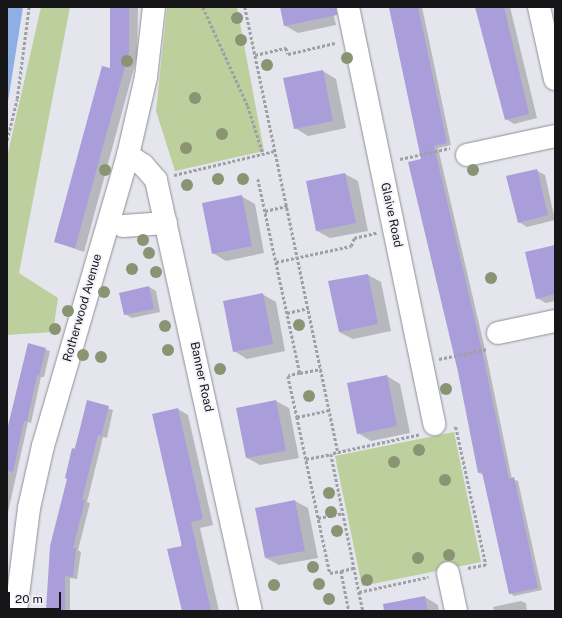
<!DOCTYPE html>
<html>
<head>
<meta charset="utf-8">
<style>
	body { margin:0 }
	#map { position:relative; width:562px; height:618px; overflow:hidden; background:#e5e5ee; font-family:"Public Sans",sans-serif }
	div>[style] { position:absolute }
	.green>* { inset:0; background:#bdcf9d }
	.water>* { inset:0; background:#8faee4 }
	.shadow>* { inset:0; background:#0003 }
	.building>* { inset:0; background:#aa9eda }
	.path>* { height:2.5px; margin-top:-1.25px; transform-origin:0; background:repeating-linear-gradient(90deg,#9f9fa6 0 3px,transparent 0 5px) }
	.roads { filter:drop-shadow(0 0 1px #8f8e97) drop-shadow(0 0 1px #8f8e97) }
	.minor>* { height:22px; margin:-11px; padding:0 11px; transform-origin:11px; border-radius:11px; background:#fff }
	.trees>* { width:12px; height:12px; margin:-6px; border-radius:50%; background:#8a9473 }
	span { translate:-50% -50%; white-space:nowrap; text-align:center; line-height:1.15; -webkit-text-stroke:3.5px #f2f2fb; paint-order:stroke }
	.street-label { font-size:12px; color:#161619 }
	.frame { position:absolute; inset:0; border:8px solid #161619; pointer-events:none }
	.scale { position:absolute; left:8px; top:592px; width:53px; height:18px; box-sizing:border-box; border:2px solid #161619; border-top:0; padding-left:5px; font-size:12px; line-height:14px; white-space:nowrap; color:#161619; -webkit-text-stroke:3px #f2f2fb; paint-order:stroke }
</style>
</head>
<body>
<div id="map">
	<div class="green">
		<i style="clip-path:polygon(41px 7px,70px 7px,19px 273px,58px 298px,53px 332px,7px 335px,7px 157px)"></i>
		<i style="clip-path:polygon(167px 7px,237px 7px,264px 151px,175px 171px,156px 111px)"></i>
		<i style="clip-path:polygon(454px 432px,481px 562px,362px 586px,335px 456px)"></i>
	</div>
	<div class="water">
		<i style="clip-path:polygon(7px 7px,23px 7px,7px 108px)"></i>
	</div>
	<div class="shadow">
		<i style="clip-path:polygon(111px 7px,138px 7px,137px 57px,84px 252px,55px 242px,111px 69px)"></i>
		<i style="clip-path:polygon(281px 7px,332px 7px,336px 25px,298px 33px,284px 25px)"></i>
		<i style="clip-path:polygon(389px 7px,422px 7px,451px 145px,438px 148px,487px 358px,508px 460px,512px 479px,518px 481px,542px 590px,514px 596px,510px 593px,484px 475px,479px 473px,422px 160px)"></i>
		<i style="clip-path:polygon(476px 7px,510px 7px,537px 118px,514px 124px,506px 119px)"></i>
		<i style="clip-path:polygon(323px 71px,336px 79px,346px 128px,308px 136px,295px 128px)"></i>
		<i style="clip-path:polygon(536px 170px,545px 175px,555px 220px,527px 227px,519px 222px)"></i>
		<i style="clip-path:polygon(345px 174px,358px 181px,368px 231px,330px 238px,317px 231px,307px 182px)"></i>
		<i style="clip-path:polygon(241px 196px,255px 204px,264px 253px,226px 261px,213px 253px)"></i>
		<i style="clip-path:polygon(555px 246px,555px 301px,546px 303px,537px 298px)"></i>
		<i style="clip-path:polygon(368px 275px,381px 282px,391px 331px,353px 339px,339px 332px)"></i>
		<i style="clip-path:polygon(149px 287px,156px 291px,160px 312px,132px 318px,125px 314px)"></i>
		<i style="clip-path:polygon(262px 294px,276px 302px,285px 351px,247px 359px,234px 351px)"></i>
		<i style="clip-path:polygon(28px 345px,50px 351px,44px 377px,41px 377px,31px 423px,28px 422px,7px 517px,7px 434px)"></i>
		<i style="clip-path:polygon(387px 376px,400px 384px,410px 433px,371px 441px,358px 433px)"></i>
		<i style="clip-path:polygon(276px 401px,289px 408px,299px 458px,260px 465px,247px 458px)"></i>
		<i style="clip-path:polygon(88px 402px,113px 410px,107px 438px,103px 437px,87px 502px,90px 503px,78px 550px,81px 552px,77px 579px,70px 578px,70px 611px,47px 611px,51px 546px,68px 479px,66px 478px)"></i>
		<i style="clip-path:polygon(178px 409px,188px 415px,213px 525px,200px 528px,219px 611px,183px 611px)"></i>
		<i style="clip-path:polygon(295px 501px,308px 508px,318px 558px,279px 565px,266px 558px)"></i>
		<i style="clip-path:polygon(425px 597px,438px 605px,439px 611px,388px 611px)"></i>
		<i style="clip-path:polygon(521px 601px,526px 603px,527px 611px,494px 611px,493px 607px)"></i>
	</div>
	<div class="building">
		<i style="clip-path:polygon(110px 7px,129px 7px,129px 52px,75px 248px,54px 242px,102px 66px,110px 68px)"></i>
		<i style="clip-path:polygon(280px 7px,336px 7px,337px 15px,284px 26px)"></i>
		<i style="clip-path:polygon(389px 7px,418px 7px,447px 143px,434px 146px,483px 355px,504px 456px,509px 479px,514px 477px,538px 588px,509px 594px,482px 472px,478px 473px,458px 372px,408px 162px,421px 159px)"></i>
		<i style="clip-path:polygon(475px 7px,504px 7px,529px 114px,505px 120px)"></i>
		<i style="clip-path:polygon(323px 70px,333px 121px,294px 129px,283px 78px)"></i>
		<i style="clip-path:polygon(537px 169px,548px 215px,518px 223px,506px 176px)"></i>
		<i style="clip-path:polygon(345px 173px,356px 223px,316px 231px,306px 181px)"></i>
		<i style="clip-path:polygon(242px 195px,252px 246px,212px 254px,202px 203px)"></i>
		<i style="clip-path:polygon(555px 245px,555px 294px,536px 299px,525px 252px)"></i>
		<i style="clip-path:polygon(368px 274px,378px 324px,339px 332px,328px 281px)"></i>
		<i style="clip-path:polygon(149px 286px,154px 309px,124px 315px,119px 293px)"></i>
		<i style="clip-path:polygon(263px 293px,273px 344px,233px 352px,223px 301px)"></i>
		<i style="clip-path:polygon(28px 343px,46px 348px,39px 376px,37px 375px,27px 421px,24px 421px,13px 472px,7px 471px,7px 430px)"></i>
		<i style="clip-path:polygon(387px 375px,397px 426px,357px 434px,347px 383px)"></i>
		<i style="clip-path:polygon(87px 400px,109px 406px,101px 436px,98px 435px,82px 499px,85px 500px,73px 548px,76px 548px,73px 577px,65px 576px,65px 611px,46px 611px,50px 546px,67px 479px,65px 478px,72px 448px,75px 449px)"></i>
		<i style="clip-path:polygon(276px 400px,286px 451px,246px 458px,236px 408px)"></i>
		<i style="clip-path:polygon(178px 408px,203px 519px,191px 522px,211px 611px,182px 611px,167px 549px,182px 546px,152px 414px)"></i>
		<i style="clip-path:polygon(295px 500px,305px 551px,265px 558px,255px 508px)"></i>
		<i style="clip-path:polygon(425px 596px,428px 611px,384px 611px,383px 604px)"></i>
	</div>
	<div class="path">
		<i style="left:203px;top:7px;width:109px;rotate:65.6deg"></i>
		<i style="left:248px;top:106px;width:50px;rotate:72.6deg"></i>
		<i style="left:245px;top:7px;width:456px;rotate:78.2deg"></i>
		<i style="left:255px;top:55px;width:32px;rotate:-13deg"></i>
		<i style="left:286px;top:48px;width:6px;rotate:72deg"></i>
		<i style="left:288px;top:54px;width:48px;rotate:-13.2deg"></i>
		<i style="left:7px;top:140px;width:42px;rotate:-76.3deg"></i>
		<i style="left:17px;top:99px;width:93px;rotate:-82.6deg"></i>
		<i style="left:400px;top:159px;width:51px;rotate:-12.4deg"></i>
		<i style="left:174px;top:175px;width:104px;rotate:-13.4deg"></i>
		<i style="left:258px;top:179px;width:198px;rotate:77.8deg"></i>
		<i style="left:300px;top:373px;width:12px;rotate:166deg"></i>
		<i style="left:288px;top:376px;width:42px;rotate:77.6deg"></i>
		<i style="left:297px;top:417px;width:159px;rotate:78.1deg"></i>
		<i style="left:330px;top:573px;width:11px;rotate:-10deg"></i>
		<i style="left:341px;top:571px;width:41px;rotate:78.7deg"></i>
		<i style="left:265px;top:211px;width:23px;rotate:-13deg"></i>
		<i style="left:276px;top:262px;width:77px;rotate:-12deg"></i>
		<i style="left:351px;top:246px;width:9px;rotate:-69deg"></i>
		<i style="left:354px;top:238px;width:23px;rotate:-13deg"></i>
		<i style="left:287px;top:313px;width:22px;rotate:-13deg"></i>
		<i style="left:439px;top:359px;width:49px;rotate:-11.8deg"></i>
		<i style="left:300px;top:373px;width:21px;rotate:-11deg"></i>
		<i style="left:297px;top:417px;width:33px;rotate:-12deg"></i>
		<i style="left:454px;top:428px;width:2px;rotate:-27deg"></i>
		<i style="left:456px;top:427px;width:141px;rotate:77.7deg"></i>
		<i style="left:486px;top:565px;width:20px;rotate:169deg"></i>
		<i style="left:419px;top:435px;width:90px;rotate:167.8deg"></i>
		<i style="left:331px;top:454px;width:141px;rotate:78.5deg"></i>
		<i style="left:359px;top:592px;width:71px;rotate:-12.3deg"></i>
		<i style="left:306px;top:459px;width:25px;rotate:-11deg"></i>
		<i style="left:318px;top:518px;width:25px;rotate:-11deg"></i>
		<i style="left:341px;top:571px;width:13px;rotate:-13deg"></i>
		<i style="left:359px;top:592px;width:19px;rotate:78deg"></i>
	</div>
	<div class="roads">
		<div class="minor">
			<i style="left:348px;top:7px;width:426px;rotate:78.3deg"></i>
			<i style="left:539px;top:7px;width:74px;rotate:77.5deg"></i>
			<i style="left:128px;top:155px;width:18px;rotate:34deg"></i>
			<i style="left:143px;top:165px;width:20px;rotate:49deg"></i>
			<i style="left:156px;top:180px;width:441px;rotate:77.6deg"></i>
			<i style="left:467px;top:155px;width:90px;rotate:-12.2deg"></i>
			<i style="left:123px;top:226px;width:43px;rotate:-4deg"></i>
			<i style="left:498px;top:333px;width:58px;rotate:-11.9deg"></i>
			<i style="left:448px;top:573px;width:39px;rotate:78deg"></i>
			<i style="left:16px;top:611px;width:104px;rotate:-82.8deg"></i>
			<i style="left:29px;top:508px;width:64px;rotate:-77.3deg"></i>
			<i style="left:43px;top:446px;width:303px;rotate:-73.7deg"></i>
			<i style="left:128px;top:155px;width:80px;rotate:-77deg"></i>
			<i style="left:146px;top:77px;width:70px;rotate:-83.5deg"></i>
		</div>
	</div>
	<div class="trees">
		<i style="left:237px;top:18px"></i>
		<i style="left:241px;top:40px"></i>
		<i style="left:347px;top:58px"></i>
		<i style="left:127px;top:61px"></i>
		<i style="left:267px;top:65px"></i>
		<i style="left:195px;top:98px"></i>
		<i style="left:222px;top:134px"></i>
		<i style="left:186px;top:148px"></i>
		<i style="left:105px;top:170px"></i>
		<i style="left:473px;top:170px"></i>
		<i style="left:218px;top:179px"></i>
		<i style="left:243px;top:179px"></i>
		<i style="left:187px;top:185px"></i>
		<i style="left:143px;top:240px"></i>
		<i style="left:149px;top:253px"></i>
		<i style="left:132px;top:269px"></i>
		<i style="left:156px;top:272px"></i>
		<i style="left:491px;top:278px"></i>
		<i style="left:104px;top:292px"></i>
		<i style="left:68px;top:311px"></i>
		<i style="left:299px;top:325px"></i>
		<i style="left:165px;top:326px"></i>
		<i style="left:55px;top:329px"></i>
		<i style="left:168px;top:350px"></i>
		<i style="left:83px;top:355px"></i>
		<i style="left:101px;top:357px"></i>
		<i style="left:220px;top:369px"></i>
		<i style="left:446px;top:389px"></i>
		<i style="left:309px;top:396px"></i>
		<i style="left:419px;top:450px"></i>
		<i style="left:394px;top:462px"></i>
		<i style="left:445px;top:480px"></i>
		<i style="left:329px;top:493px"></i>
		<i style="left:331px;top:512px"></i>
		<i style="left:337px;top:531px"></i>
		<i style="left:449px;top:555px"></i>
		<i style="left:418px;top:558px"></i>
		<i style="left:313px;top:567px"></i>
		<i style="left:367px;top:580px"></i>
		<i style="left:319px;top:584px"></i>
		<i style="left:274px;top:585px"></i>
		<i style="left:329px;top:599px"></i>
	</div>
	<div class="street-label">
		<span style="left:391px;top:215px;rotate:78deg">Glaive Road</span>
		<span style="left:83px;top:308px;rotate:-74deg">Rotherwood Avenue</span>
		<span style="left:201px;top:377px;rotate:78deg">Banner Road</span>
	</div>
	<div class="frame"></div>
	<div class="scale">20 m</div>
</div>
</body>
</html>
